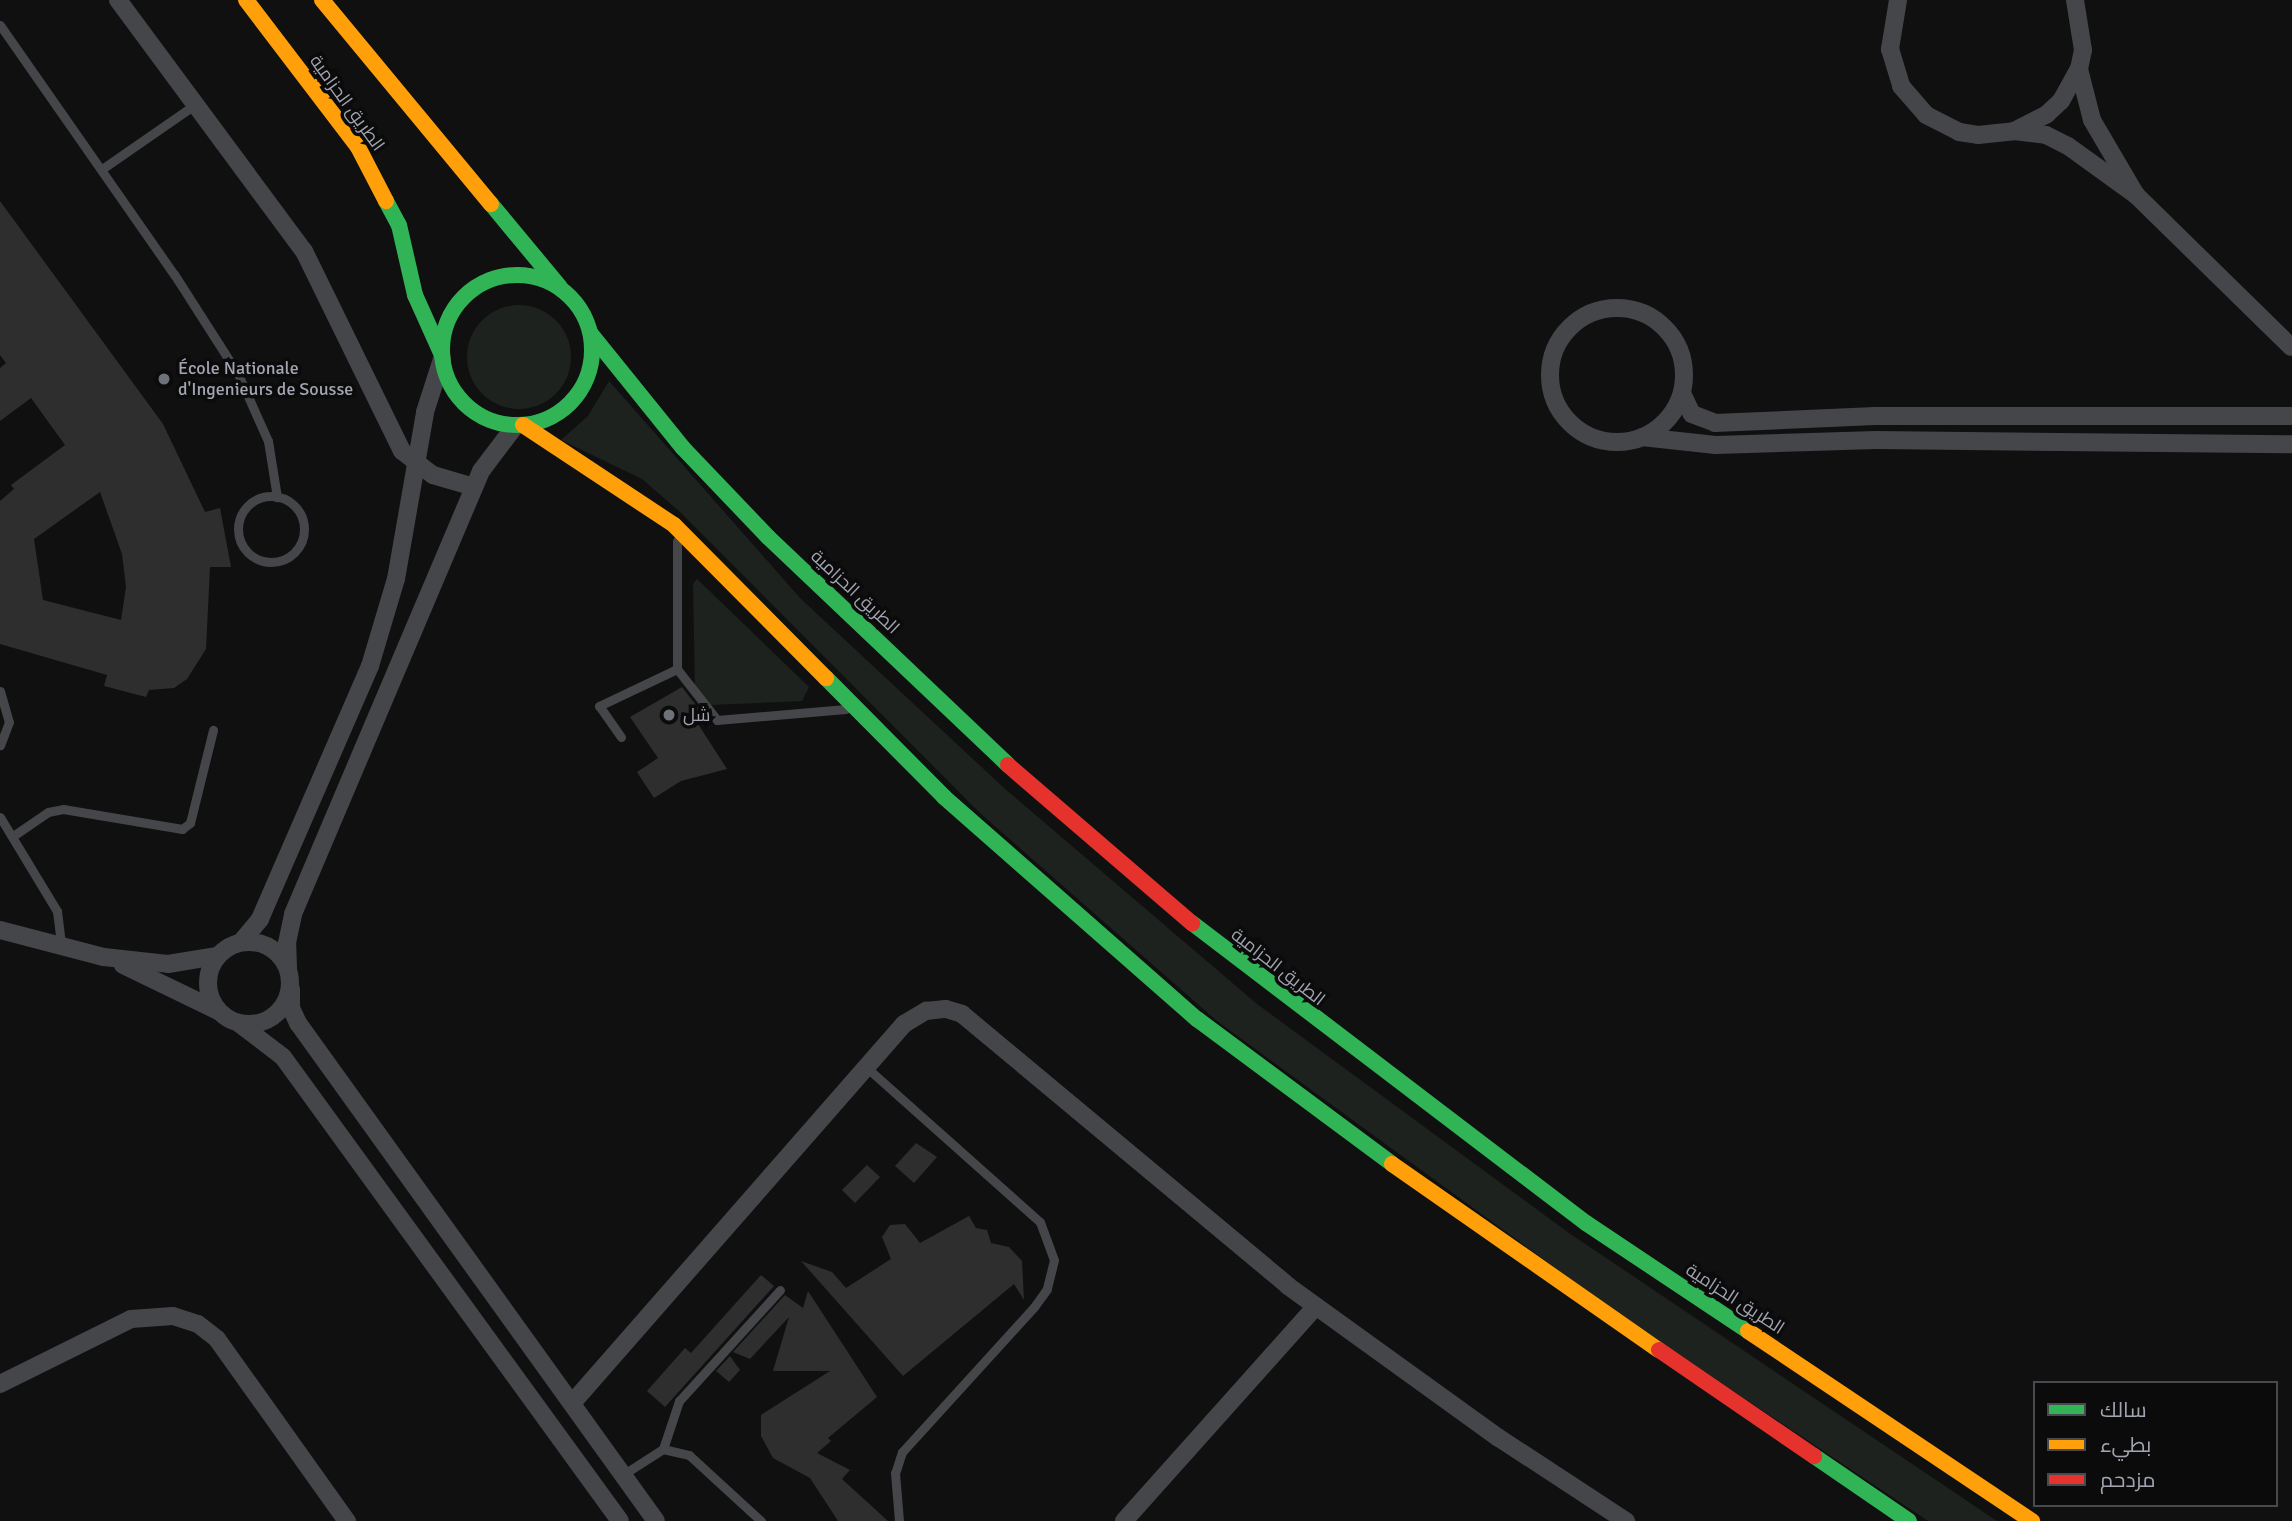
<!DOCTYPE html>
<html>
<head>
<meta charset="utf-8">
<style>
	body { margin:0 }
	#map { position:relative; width:2292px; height:1521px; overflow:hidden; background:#101011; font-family:Signika,Cairo,sans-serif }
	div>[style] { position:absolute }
	.green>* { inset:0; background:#1d221e }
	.round { border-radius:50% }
	.building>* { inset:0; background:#2e2e2f }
	.lane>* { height:9px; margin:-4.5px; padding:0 4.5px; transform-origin:4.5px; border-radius:4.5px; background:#454649 }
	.lane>.ring { margin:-4.5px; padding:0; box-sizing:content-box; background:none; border:9px solid #454649; border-radius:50% }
	.street>* { height:18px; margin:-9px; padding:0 9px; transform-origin:9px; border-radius:9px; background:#454649 }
	.street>.ring { margin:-9px; padding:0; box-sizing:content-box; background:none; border:18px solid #454649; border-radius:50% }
	.fast>* { height:16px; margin:-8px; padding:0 8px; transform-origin:8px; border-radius:8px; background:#30b455 }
	.fast>.ring { margin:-8px; padding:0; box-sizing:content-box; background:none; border:16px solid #30b455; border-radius:50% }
	.slow>* { height:16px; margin:-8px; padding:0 8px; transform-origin:8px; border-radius:8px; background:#ff9f0a }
	.jam>* { height:16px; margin:-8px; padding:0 8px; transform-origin:8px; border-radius:8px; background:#e5322d }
	.dots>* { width:19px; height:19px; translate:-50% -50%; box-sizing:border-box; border:4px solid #0b0b0c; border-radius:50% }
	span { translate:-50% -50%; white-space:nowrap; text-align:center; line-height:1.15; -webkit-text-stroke:7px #0b0b0c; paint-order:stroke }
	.street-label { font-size:18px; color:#a2a5b1 }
	.poi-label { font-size:18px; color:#a2a5b1 }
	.left { translate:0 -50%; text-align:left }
	.legend { position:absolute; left:2033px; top:1381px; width:245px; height:126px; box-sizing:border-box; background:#0b0b0c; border:2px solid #47494e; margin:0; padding:9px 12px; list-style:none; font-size:21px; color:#a2a5b1 }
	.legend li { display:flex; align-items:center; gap:14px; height:35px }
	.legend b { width:35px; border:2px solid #47494e }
</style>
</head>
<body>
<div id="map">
	<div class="green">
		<i class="round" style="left:467px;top:305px;width:104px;height:104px"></i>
		<i style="clip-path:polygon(609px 381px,800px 598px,1004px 788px,1257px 1004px,1569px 1233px,1997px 1521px,1928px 1521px,1624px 1318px,1217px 1021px,981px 814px,680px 512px,642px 479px,561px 440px,588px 416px)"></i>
		<i style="clip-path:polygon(697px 579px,809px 687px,802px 701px,710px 705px,695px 688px,693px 584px)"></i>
	</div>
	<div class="building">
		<i style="clip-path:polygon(evenodd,0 201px,163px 424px,205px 512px,220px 508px,231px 567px,210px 567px,206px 649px,187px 679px,174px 688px,149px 690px,146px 697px,104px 686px,107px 675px,0 644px,0 501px,14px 489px,11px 485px,65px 445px,31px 398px,0 421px,0 368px,6px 363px,0 355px,0 201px,100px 492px,122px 554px,126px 587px,121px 620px,43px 600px,34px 539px,100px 492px)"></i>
		<i style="clip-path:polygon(682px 687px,699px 709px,691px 713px,727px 769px,681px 781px,654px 798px,637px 772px,658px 758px,630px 717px)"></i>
		<i style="clip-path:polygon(916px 1143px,937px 1157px,914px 1183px,895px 1166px)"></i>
		<i style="clip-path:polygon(867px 1165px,880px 1177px,855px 1203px,842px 1190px)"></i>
		<i style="clip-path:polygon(969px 1216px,976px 1228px,987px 1230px,991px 1243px,1009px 1247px,1022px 1261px,1024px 1300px,1014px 1284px,903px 1376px,801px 1261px,832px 1272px,846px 1288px,891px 1259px,882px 1237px,890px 1225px,905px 1224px,920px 1243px)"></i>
		<i style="clip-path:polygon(761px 1275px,774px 1286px,665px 1407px,647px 1391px,685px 1348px,691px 1353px)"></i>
		<i style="clip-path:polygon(808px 1291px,877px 1397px,828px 1438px,831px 1441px,817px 1453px,850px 1470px,842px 1479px,888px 1521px,838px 1521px,810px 1478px,773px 1458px,761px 1436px,761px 1415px,830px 1371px,773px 1371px,789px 1317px,750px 1359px,733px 1352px,785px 1295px,803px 1308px)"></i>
		<i style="clip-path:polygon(730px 1356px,740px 1370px,729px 1382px,716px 1371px)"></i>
	</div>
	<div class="lane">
		<i style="left:0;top:25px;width:304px;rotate:55.1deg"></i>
		<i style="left:174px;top:274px;width:119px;rotate:57.4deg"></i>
		<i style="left:238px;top:374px;width:73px;rotate:65.9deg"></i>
		<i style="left:268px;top:441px;width:57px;rotate:80.9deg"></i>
		<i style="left:102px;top:169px;width:111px;rotate:-34.7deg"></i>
		<i class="ring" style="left:238px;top:496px;width:57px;height:57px"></i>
		<i style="left:677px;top:541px;width:128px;rotate:90deg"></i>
		<i style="left:677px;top:669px;width:65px;rotate:51.9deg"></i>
		<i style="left:717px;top:720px;width:129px;rotate:-4.9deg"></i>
		<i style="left:0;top:691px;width:32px;rotate:74deg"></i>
		<i style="left:9px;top:722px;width:25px;rotate:111deg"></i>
		<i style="left:621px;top:737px;width:38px;rotate:-125deg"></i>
		<i style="left:599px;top:706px;width:86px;rotate:-25.4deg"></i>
		<i style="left:0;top:817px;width:110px;rotate:58.8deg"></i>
		<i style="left:57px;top:911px;width:35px;rotate:83deg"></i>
		<i style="left:13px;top:836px;width:42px;rotate:-34.4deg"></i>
		<i style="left:48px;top:812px;width:15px;rotate:-11deg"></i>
		<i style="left:63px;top:809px;width:121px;rotate:9.5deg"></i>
		<i style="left:182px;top:829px;width:10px;rotate:-37deg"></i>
		<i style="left:190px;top:823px;width:96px;rotate:-76.1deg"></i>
		<i style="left:866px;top:1067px;width:233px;rotate:41.7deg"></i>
		<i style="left:1040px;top:1222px;width:40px;rotate:69.8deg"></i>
		<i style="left:1054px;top:1260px;width:30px;rotate:104deg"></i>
		<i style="left:1047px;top:1289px;width:22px;rotate:126deg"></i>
		<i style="left:1034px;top:1307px;width:196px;rotate:132.3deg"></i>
		<i style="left:902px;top:1452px;width:22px;rotate:108deg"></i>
		<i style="left:895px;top:1473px;width:48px;rotate:85.2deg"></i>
		<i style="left:663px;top:1449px;width:27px;rotate:13deg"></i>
		<i style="left:689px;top:1455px;width:98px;rotate:42.5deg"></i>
		<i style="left:624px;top:1474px;width:46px;rotate:-32.7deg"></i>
		<i style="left:663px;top:1449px;width:51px;rotate:-71.6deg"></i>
		<i style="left:679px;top:1401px;width:150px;rotate:-47.7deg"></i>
	</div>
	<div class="street">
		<i style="left:118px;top:0;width:312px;rotate:53.5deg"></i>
		<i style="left:304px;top:251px;width:223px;rotate:63.9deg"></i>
		<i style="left:402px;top:451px;width:39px;rotate:38deg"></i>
		<i style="left:433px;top:475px;width:43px;rotate:16.3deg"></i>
		<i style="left:1898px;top:0;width:50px;rotate:99.3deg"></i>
		<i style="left:1890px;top:49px;width:39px;rotate:73deg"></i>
		<i style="left:1901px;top:86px;width:38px;rotate:49deg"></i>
		<i style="left:1926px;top:115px;width:37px;rotate:27deg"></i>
		<i style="left:1959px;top:132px;width:19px;rotate:9deg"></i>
		<i style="left:1978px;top:135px;width:36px;rotate:-6deg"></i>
		<i style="left:2014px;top:131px;width:37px;rotate:-27deg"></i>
		<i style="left:2047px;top:114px;width:19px;rotate:-43deg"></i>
		<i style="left:2061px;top:101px;width:37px;rotate:-61deg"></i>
		<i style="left:2079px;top:69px;width:19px;rotate:-78deg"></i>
		<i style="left:2083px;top:50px;width:51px;rotate:-99.1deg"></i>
		<i style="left:2014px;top:131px;width:32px;rotate:7deg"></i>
		<i style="left:2046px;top:135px;width:25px;rotate:27deg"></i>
		<i style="left:2068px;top:146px;width:84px;rotate:35.8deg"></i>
		<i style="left:2136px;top:195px;width:87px;rotate:-120.4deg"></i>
		<i style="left:2092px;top:120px;width:53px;rotate:-104.3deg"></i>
		<i style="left:2136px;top:195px;width:217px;rotate:44.4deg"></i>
		<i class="ring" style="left:1550px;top:308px;width:116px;height:116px"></i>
		<i style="left:1682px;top:393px;width:23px;rotate:65deg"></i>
		<i style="left:1692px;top:414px;width:25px;rotate:21deg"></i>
		<i style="left:1715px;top:423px;width:160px;rotate:-2.5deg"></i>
		<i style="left:1875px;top:416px;width:417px"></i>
		<i style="left:1642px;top:437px;width:74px;rotate:6.2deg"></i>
		<i style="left:1716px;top:445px;width:160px;rotate:-1.8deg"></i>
		<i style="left:1876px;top:440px;width:416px;rotate:0.6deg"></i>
		<i style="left:0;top:930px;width:107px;rotate:14.6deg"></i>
		<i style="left:104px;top:957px;width:64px;rotate:6.2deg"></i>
		<i style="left:168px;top:964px;width:50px;rotate:-9.3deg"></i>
		<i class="ring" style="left:208px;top:942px;width:64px;height:64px"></i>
		<i style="left:241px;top:942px;width:30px;rotate:-50deg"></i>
		<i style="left:260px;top:919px;width:276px;rotate:-66.5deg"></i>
		<i style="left:370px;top:666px;width:91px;rotate:-73.4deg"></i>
		<i style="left:396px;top:579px;width:169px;rotate:-80.1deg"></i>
		<i style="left:425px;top:412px;width:56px;rotate:-72.2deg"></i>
		<i style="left:123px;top:965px;width:106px;rotate:25.8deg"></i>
		<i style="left:288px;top:967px;width:24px;rotate:-92deg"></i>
		<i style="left:287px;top:943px;width:30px;rotate:-78deg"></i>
		<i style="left:293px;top:914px;width:481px;rotate:-67deg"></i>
		<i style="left:481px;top:471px;width:56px;rotate:-52.9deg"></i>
		<i style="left:291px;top:989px;width:19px;rotate:90deg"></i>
		<i style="left:291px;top:1008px;width:17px;rotate:65deg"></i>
		<i style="left:298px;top:1023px;width:613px;rotate:54.29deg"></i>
		<i style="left:240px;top:1024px;width:54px;rotate:37.5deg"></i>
		<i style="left:283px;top:1057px;width:573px;rotate:54.01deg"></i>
		<i style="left:0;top:1384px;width:146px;rotate:-26.4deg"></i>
		<i style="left:131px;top:1319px;width:42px;rotate:-4.1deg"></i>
		<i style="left:173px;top:1316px;width:26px;rotate:18deg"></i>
		<i style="left:198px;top:1324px;width:24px;rotate:38deg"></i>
		<i style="left:217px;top:1339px;width:224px;rotate:54.5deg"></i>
		<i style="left:574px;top:1401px;width:501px;rotate:-48.8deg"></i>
		<i style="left:904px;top:1024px;width:26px;rotate:-31deg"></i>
		<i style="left:926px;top:1011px;width:20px;rotate:-6deg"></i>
		<i style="left:946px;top:1009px;width:17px;rotate:17deg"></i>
		<i style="left:962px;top:1014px;width:425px;rotate:39.8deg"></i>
		<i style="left:1288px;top:1286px;width:260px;rotate:35.8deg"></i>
		<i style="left:1499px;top:1438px;width:152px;rotate:33.2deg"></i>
		<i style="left:1124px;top:1521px;width:288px;rotate:-48.2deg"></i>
	</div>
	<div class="fast">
		<i style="left:386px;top:201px;width:27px;rotate:62deg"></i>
		<i style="left:399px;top:225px;width:72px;rotate:77.1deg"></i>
		<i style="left:415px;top:295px;width:66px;rotate:65.8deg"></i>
		<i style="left:491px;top:204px;width:108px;rotate:50.3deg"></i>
		<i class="ring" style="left:442px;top:275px;width:134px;height:134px"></i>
		<i style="left:591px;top:334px;width:146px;rotate:51.1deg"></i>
		<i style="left:683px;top:448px;width:123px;rotate:46.3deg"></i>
		<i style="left:768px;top:537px;width:331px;rotate:43.5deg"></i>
		<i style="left:826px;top:678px;width:168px;rotate:45.2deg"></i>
		<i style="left:944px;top:797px;width:337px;rotate:41.3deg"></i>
		<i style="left:1197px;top:1019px;width:243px;rotate:36.6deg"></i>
		<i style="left:1192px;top:923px;width:495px;rotate:37.3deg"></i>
		<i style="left:1586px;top:1223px;width:195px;rotate:33.7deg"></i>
		<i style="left:1814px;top:1456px;width:115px;rotate:34.4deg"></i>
	</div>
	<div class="slow">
		<i style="left:246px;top:0;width:185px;rotate:52.7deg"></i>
		<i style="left:358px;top:147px;width:61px;rotate:62.6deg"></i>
		<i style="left:322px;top:0;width:265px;rotate:50.4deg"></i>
		<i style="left:523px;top:425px;width:181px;rotate:33.5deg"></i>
		<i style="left:674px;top:525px;width:216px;rotate:45.2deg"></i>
		<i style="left:1392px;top:1164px;width:325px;rotate:34.9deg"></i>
		<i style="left:1748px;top:1331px;width:342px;rotate:33.8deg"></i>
	</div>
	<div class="jam">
		<i style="left:1008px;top:765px;width:243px;rotate:40.7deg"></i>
		<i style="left:1659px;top:1350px;width:188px;rotate:34.4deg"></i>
	</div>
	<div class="dots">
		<i style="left:164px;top:379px;background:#6f7179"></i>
		<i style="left:669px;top:715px;background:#6f7179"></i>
	</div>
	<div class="street-label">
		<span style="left:347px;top:103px;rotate:54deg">الطريق الحزامية</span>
		<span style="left:855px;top:592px;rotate:43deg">الطريق الحزامية</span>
		<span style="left:1278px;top:967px;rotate:38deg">الطريق الحزامية</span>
		<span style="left:1735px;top:1299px;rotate:33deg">الطريق الحزامية</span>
	</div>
	<div class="poi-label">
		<span class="left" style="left:178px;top:379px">École Nationale<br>d'Ingenieurs de Sousse</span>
		<span class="left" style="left:683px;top:715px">شل</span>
	</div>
	<ul class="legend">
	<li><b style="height:9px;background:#30b455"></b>سالك</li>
	<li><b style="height:9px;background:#ff9f0a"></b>بطيء</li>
	<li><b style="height:9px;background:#e5322d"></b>مزدحم</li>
	</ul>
</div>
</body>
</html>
